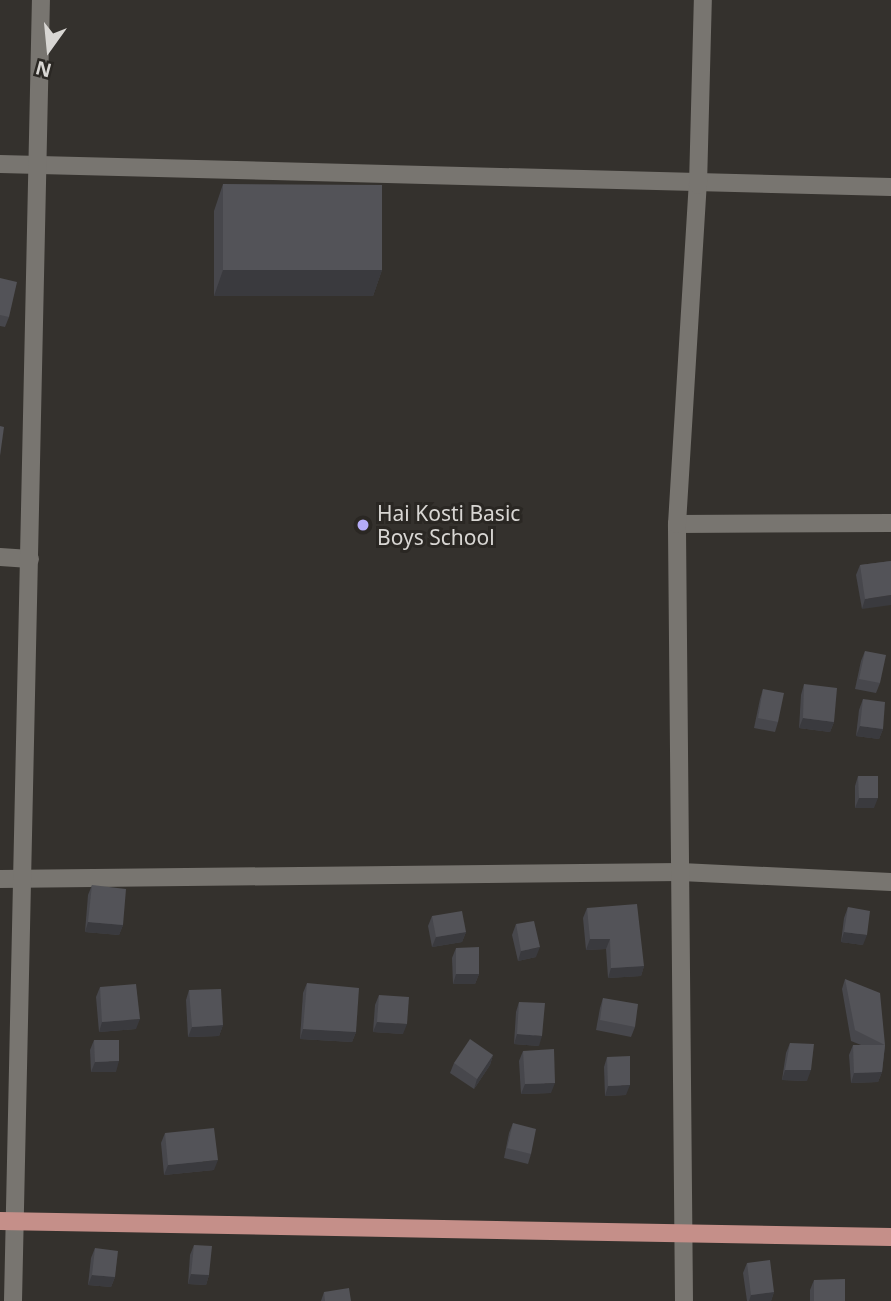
<!DOCTYPE html>
<html>
<head>
<meta charset="utf-8">
<style>
	body { margin:0 }
	#map { position:relative; width:891px; height:1301px; overflow:hidden; background:#34312d; font-family:"Noto Sans",sans-serif }
	div>[style] { position:absolute }
	.minor>* { height:18px; margin:-9px; padding:0 9px; transform-origin:9px; border-radius:9px; background:#787570 }
	.major>* { height:18px; margin:-9px; padding:0 9px; transform-origin:9px; border-radius:9px; background:#c58f89 }
	.wall>* { inset:0; background:#47474c }
	.shaded-wall>* { inset:0; background:#3a3a3e }
	.building>* { inset:0; background:#535358 }
	.dots>* { width:19px; height:19px; translate:-50% -50%; box-sizing:border-box; border:4px solid #2a2723; border-radius:50% }
	span { translate:-50% -50%; white-space:nowrap; text-align:center; line-height:1.15; -webkit-text-stroke:6px #2a2723; paint-order:stroke }
	.poi-label { font-size:21px; color:#d8d6d3 }
	.left { translate:0 -50%; text-align:left }
	.north { position:absolute; left:14px; top:14px; width:70px; height:70px; -webkit-text-stroke:5px #2a2723; paint-order:stroke; rotate:195deg; font-size:19px; font-weight:700; line-height:28px; text-align:center; color:#d8d6d3 }
	.north::after { content:''; display:block; margin:auto; width:24px; height:32px; background:#d8d6d3; clip-path:polygon(50% 0,100% 100%,50% 72%,0 100%) }
</style>
</head>
<body>
<div id="map">
	<div class="minor">
		<i style="left:0;top:164px;width:891px;rotate:1.48deg"></i>
		<i style="left:677px;top:524px;width:214px;rotate:-0.3deg"></i>
		<i style="left:0;top:557px;width:30px;rotate:4deg"></i>
		<i style="left:0;top:879px;width:681px;rotate:-0.59deg"></i>
		<i style="left:681px;top:872px;width:210px;rotate:2.7deg"></i>
		<i style="left:13px;top:1301px;width:1301px;rotate:-88.77deg"></i>
		<i style="left:684px;top:1301px;width:777px;rotate:-90.52deg"></i>
		<i style="left:677px;top:524px;width:340px;rotate:-86.5deg"></i>
		<i style="left:698px;top:185px;width:185px;rotate:-88.5deg"></i>
	</div>
	<div class="major">
		<i style="left:0;top:1221px;width:891px;rotate:1.03deg"></i>
	</div>
	<div class="wall">
		<i style="clip-path:polygon(223px 184px,382px 270px,373px 296px,214px 296px,214px 211px)"></i>
		<i style="clip-path:polygon(0 278px,9px 317px,5px 327px,0 326px)"></i>
		<i style="clip-path:polygon(891px 561px,862px 609px,856px 575px,860px 565px)"></i>
		<i style="clip-path:polygon(865px 651px,880px 683px,876px 693px,855px 689px,861px 661px)"></i>
		<i style="clip-path:polygon(804px 684px,834px 722px,830px 732px,799px 728px,801px 695px)"></i>
		<i style="clip-path:polygon(763px 689px,778px 722px,775px 732px,754px 728px,760px 699px)"></i>
		<i style="clip-path:polygon(863px 699px,883px 729px,879px 739px,856px 736px,859px 710px)"></i>
		<i style="clip-path:polygon(858px 776px,874px 808px,855px 808px,855px 786px)"></i>
		<i style="clip-path:polygon(92px 885px,123px 925px,119px 935px,85px 932px,88px 895px)"></i>
		<i style="clip-path:polygon(848px 907px,863px 945px,841px 942px,844px 918px)"></i>
		<i style="clip-path:polygon(587px 908px,644px 966px,641px 976px,608px 978px,606px 949px,586px 950px,583px 918px)"></i>
		<i style="clip-path:polygon(432px 916px,466px 932px,462px 942px,432px 947px,428px 926px)"></i>
		<i style="clip-path:polygon(516px 924px,536px 957px,518px 961px,512px 935px)"></i>
		<i style="clip-path:polygon(456px 948px,479px 974px,475px 984px,453px 984px,452px 958px)"></i>
		<i style="clip-path:polygon(845px 979px,885px 1045px,882px 1072px,878px 1082px,851px 1083px,849px 1055px,853px 1045px,861px 1045px,851px 1041px,842px 989px)"></i>
		<i style="clip-path:polygon(307px 983px,356px 1032px,352px 1042px,300px 1039px,303px 993px)"></i>
		<i style="clip-path:polygon(100px 987px,136px 1029px,99px 1032px,96px 997px)"></i>
		<i style="clip-path:polygon(189px 990px,223px 1025px,219px 1036px,188px 1037px,186px 1000px)"></i>
		<i style="clip-path:polygon(379px 995px,403px 1034px,373px 1032px,375px 1005px)"></i>
		<i style="clip-path:polygon(603px 998px,635px 1027px,631px 1037px,596px 1030px,600px 1008px)"></i>
		<i style="clip-path:polygon(519px 1002px,539px 1046px,514px 1044px,516px 1012px)"></i>
		<i style="clip-path:polygon(94px 1040px,116px 1072px,91px 1072px,90px 1050px)"></i>
		<i style="clip-path:polygon(790px 1043px,807px 1081px,782px 1080px,786px 1053px)"></i>
		<i style="clip-path:polygon(523px 1051px,551px 1093px,521px 1094px,519px 1061px)"></i>
		<i style="clip-path:polygon(493px 1055px,490px 1065px,474px 1089px,450px 1073px,454px 1063px)"></i>
		<i style="clip-path:polygon(607px 1057px,626px 1095px,605px 1096px,604px 1067px)"></i>
		<i style="clip-path:polygon(513px 1123px,531px 1154px,528px 1164px,504px 1158px,509px 1133px)"></i>
		<i style="clip-path:polygon(165px 1133px,214px 1170px,164px 1175px,161px 1143px)"></i>
		<i style="clip-path:polygon(194px 1245px,209px 1275px,206px 1285px,188px 1284px,190px 1255px)"></i>
		<i style="clip-path:polygon(95px 1248px,115px 1277px,111px 1287px,88px 1285px,91px 1258px)"></i>
		<i style="clip-path:polygon(747px 1263px,774px 1292px,771px 1301px,747px 1301px,743px 1273px)"></i>
		<i style="clip-path:polygon(814px 1280px,845px 1301px,810px 1301px,810px 1290px)"></i>
		<i style="clip-path:polygon(324px 1292px,351px 1301px,321px 1301px)"></i>
	</div>
	<div class="shaded-wall">
		<i style="clip-path:polygon(223px 270px,382px 270px,373px 296px,214px 296px)"></i>
		<i style="clip-path:polygon(891px 595px,891px 605px,862px 609px,865px 599px)"></i>
		<i style="clip-path:polygon(803px 718px,834px 722px,830px 732px,799px 728px)"></i>
		<i style="clip-path:polygon(860px 726px,883px 729px,879px 739px,856px 736px)"></i>
		<i style="clip-path:polygon(859px 798px,878px 798px,874px 808px,855px 808px)"></i>
		<i style="clip-path:polygon(88px 922px,123px 925px,119px 935px,85px 932px)"></i>
		<i style="clip-path:polygon(466px 932px,462px 942px,432px 947px,436px 937px)"></i>
		<i style="clip-path:polygon(844px 932px,867px 935px,863px 945px,841px 942px)"></i>
		<i style="clip-path:polygon(590px 939px,610px 939px,606px 949px,586px 950px)"></i>
		<i style="clip-path:polygon(540px 947px,536px 957px,518px 961px,521px 951px)"></i>
		<i style="clip-path:polygon(644px 966px,641px 976px,608px 978px,611px 968px)"></i>
		<i style="clip-path:polygon(456px 974px,479px 974px,475px 984px,453px 984px)"></i>
		<i style="clip-path:polygon(140px 1019px,136px 1029px,99px 1032px,102px 1022px)"></i>
		<i style="clip-path:polygon(377px 1022px,407px 1024px,403px 1034px,373px 1032px)"></i>
		<i style="clip-path:polygon(223px 1025px,219px 1036px,188px 1037px,192px 1027px)"></i>
		<i style="clip-path:polygon(303px 1029px,356px 1032px,352px 1042px,300px 1039px)"></i>
		<i style="clip-path:polygon(517px 1034px,542px 1036px,539px 1046px,514px 1044px)"></i>
		<i style="clip-path:polygon(493px 1055px,490px 1065px,474px 1089px,477px 1079px)"></i>
		<i style="clip-path:polygon(119px 1061px,116px 1072px,91px 1072px,95px 1062px)"></i>
		<i style="clip-path:polygon(785px 1070px,811px 1070px,807px 1081px,782px 1080px)"></i>
		<i style="clip-path:polygon(882px 1072px,878px 1082px,851px 1083px,854px 1073px)"></i>
		<i style="clip-path:polygon(555px 1083px,551px 1093px,521px 1094px,525px 1084px)"></i>
		<i style="clip-path:polygon(630px 1085px,626px 1095px,605px 1096px,608px 1086px)"></i>
		<i style="clip-path:polygon(218px 1160px,214px 1170px,164px 1175px,168px 1165px)"></i>
		<i style="clip-path:polygon(191px 1274px,209px 1275px,206px 1285px,188px 1284px)"></i>
		<i style="clip-path:polygon(92px 1275px,115px 1277px,111px 1287px,88px 1285px)"></i>
		<i style="clip-path:polygon(774px 1292px,771px 1301px,749px 1301px,751px 1295px)"></i>
	</div>
	<div class="building">
		<i style="clip-path:polygon(223px 184px,382px 185px,382px 270px,223px 270px)"></i>
		<i style="clip-path:polygon(0 278px,17px 282px,9px 317px,0 315px)"></i>
		<i style="clip-path:polygon(0 426px,4px 427px,0 456px)"></i>
		<i style="clip-path:polygon(891px 561px,891px 595px,865px 599px,860px 565px)"></i>
		<i style="clip-path:polygon(865px 651px,886px 655px,880px 683px,859px 679px)"></i>
		<i style="clip-path:polygon(804px 684px,837px 688px,834px 722px,803px 718px)"></i>
		<i style="clip-path:polygon(763px 689px,784px 693px,778px 722px,758px 718px)"></i>
		<i style="clip-path:polygon(863px 699px,885px 702px,883px 729px,860px 726px)"></i>
		<i style="clip-path:polygon(858px 776px,878px 776px,878px 798px,859px 798px)"></i>
		<i style="clip-path:polygon(92px 885px,126px 889px,123px 925px,88px 922px)"></i>
		<i style="clip-path:polygon(637px 904px,644px 966px,611px 968px,610px 939px,590px 939px,587px 908px)"></i>
		<i style="clip-path:polygon(848px 907px,870px 911px,867px 935px,844px 932px)"></i>
		<i style="clip-path:polygon(462px 911px,466px 932px,436px 937px,432px 916px)"></i>
		<i style="clip-path:polygon(534px 921px,540px 947px,521px 951px,516px 924px)"></i>
		<i style="clip-path:polygon(479px 947px,479px 974px,456px 974px,456px 948px)"></i>
		<i style="clip-path:polygon(845px 979px,880px 993px,885px 1045px,855px 1030px)"></i>
		<i style="clip-path:polygon(307px 983px,359px 988px,356px 1032px,303px 1029px)"></i>
		<i style="clip-path:polygon(136px 984px,140px 1019px,102px 1022px,100px 987px)"></i>
		<i style="clip-path:polygon(221px 989px,223px 1025px,192px 1027px,189px 990px)"></i>
		<i style="clip-path:polygon(379px 995px,409px 997px,407px 1024px,377px 1022px)"></i>
		<i style="clip-path:polygon(603px 998px,638px 1004px,635px 1027px,600px 1020px)"></i>
		<i style="clip-path:polygon(519px 1002px,545px 1003px,542px 1036px,517px 1034px)"></i>
		<i style="clip-path:polygon(470px 1039px,493px 1055px,477px 1079px,454px 1063px)"></i>
		<i style="clip-path:polygon(94px 1040px,119px 1040px,119px 1061px,95px 1062px)"></i>
		<i style="clip-path:polygon(790px 1043px,814px 1044px,811px 1070px,785px 1070px)"></i>
		<i style="clip-path:polygon(853px 1045px,885px 1045px,882px 1072px,854px 1073px)"></i>
		<i style="clip-path:polygon(554px 1049px,555px 1083px,525px 1084px,523px 1051px)"></i>
		<i style="clip-path:polygon(630px 1056px,630px 1085px,608px 1086px,607px 1057px)"></i>
		<i style="clip-path:polygon(513px 1123px,536px 1129px,531px 1154px,507px 1148px)"></i>
		<i style="clip-path:polygon(214px 1128px,218px 1160px,168px 1165px,165px 1133px)"></i>
		<i style="clip-path:polygon(194px 1245px,212px 1246px,209px 1275px,191px 1274px)"></i>
		<i style="clip-path:polygon(95px 1248px,118px 1251px,115px 1277px,92px 1275px)"></i>
		<i style="clip-path:polygon(770px 1260px,774px 1292px,751px 1295px,747px 1263px)"></i>
		<i style="clip-path:polygon(845px 1279px,845px 1301px,814px 1301px,814px 1280px)"></i>
		<i style="clip-path:polygon(349px 1288px,351px 1301px,325px 1301px,324px 1292px)"></i>
	</div>
	<div class="dots">
		<i style="left:363px;top:525px;background:#b5acf8"></i>
	</div>
	<div class="poi-label">
		<span class="left" style="left:377px;top:525px">Hai Kosti Basic<br>Boys School</span>
	</div>
	<div class="north">N</div>
</div>
</body>
</html>
